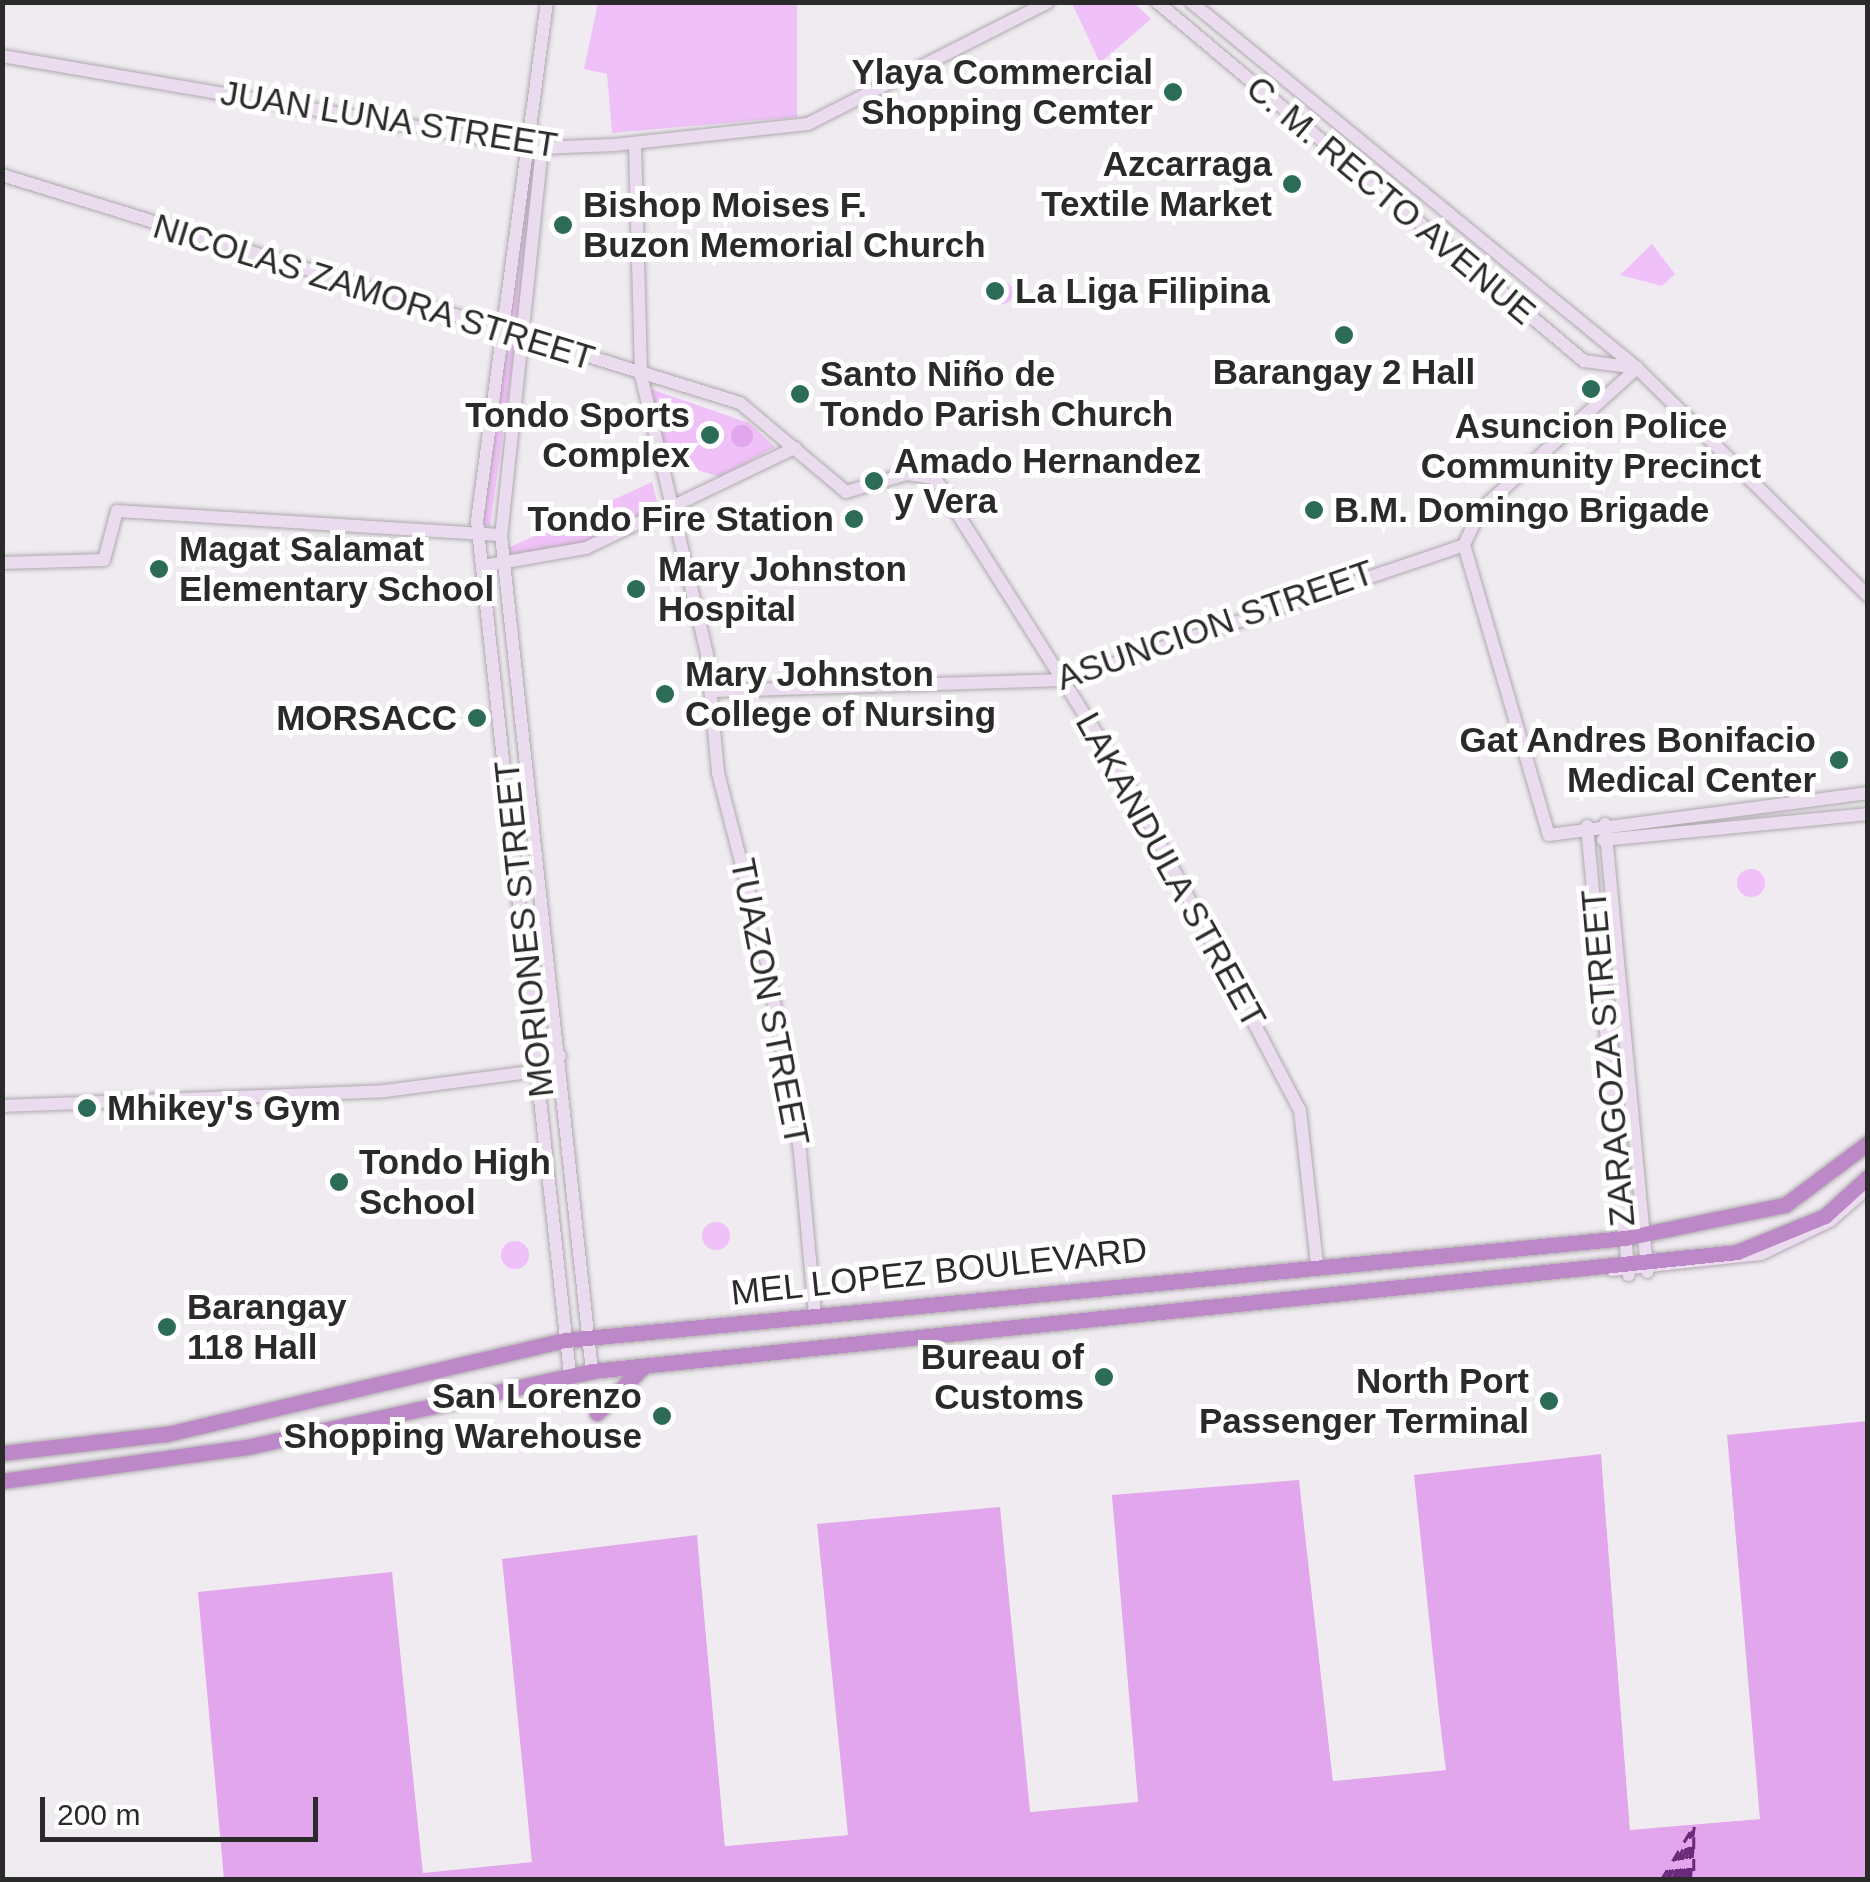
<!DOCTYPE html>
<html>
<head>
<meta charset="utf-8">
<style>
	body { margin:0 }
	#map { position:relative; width:1870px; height:1882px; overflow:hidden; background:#efebf0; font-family:Arial,sans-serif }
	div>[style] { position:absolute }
	.green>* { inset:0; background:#f0c1f8 }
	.round { border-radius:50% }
	.water>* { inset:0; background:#e1a6eb }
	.pier>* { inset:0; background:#efebf0 }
	.ferry>* { height:2.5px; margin-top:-1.25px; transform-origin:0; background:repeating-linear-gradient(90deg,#6c2879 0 12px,transparent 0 22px) }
	.roads { filter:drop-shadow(0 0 2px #ada9ad) drop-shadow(0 0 2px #ada9ad) }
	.secondary>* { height:12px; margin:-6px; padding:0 6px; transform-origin:6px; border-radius:6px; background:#ebdbee }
	.highway>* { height:15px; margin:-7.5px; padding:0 7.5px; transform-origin:7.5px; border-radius:7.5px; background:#bd88c7 }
	.dots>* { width:28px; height:28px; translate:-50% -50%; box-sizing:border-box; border:5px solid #fff; border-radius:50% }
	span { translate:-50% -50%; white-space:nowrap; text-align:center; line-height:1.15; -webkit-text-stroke:10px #fff; paint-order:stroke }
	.poi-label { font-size:35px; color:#2b2a2b; font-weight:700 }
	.right { translate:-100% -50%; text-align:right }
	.left { translate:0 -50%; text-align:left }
	.street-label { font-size:35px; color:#2b2a2b }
	.frame { position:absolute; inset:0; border:5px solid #2b2a2b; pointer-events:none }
	.scale { position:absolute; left:40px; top:1797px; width:278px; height:45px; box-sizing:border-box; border:5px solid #2b2a2b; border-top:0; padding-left:12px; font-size:30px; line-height:35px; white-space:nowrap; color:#2b2a2b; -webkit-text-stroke:8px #fff; paint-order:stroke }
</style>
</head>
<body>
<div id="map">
	<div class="green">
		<i style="clip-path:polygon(598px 3px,797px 3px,797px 117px,612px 133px,607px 74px,584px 69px)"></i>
		<i style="clip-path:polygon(1072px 3px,1134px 3px,1151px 19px,1100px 63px)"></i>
		<i style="clip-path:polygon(529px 163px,534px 167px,516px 331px,505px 328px)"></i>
		<i style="clip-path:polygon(1652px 244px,1675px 274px,1662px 286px,1620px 275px)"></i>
		<i class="round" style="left:991px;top:282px;width:22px;height:22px"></i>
		<i style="clip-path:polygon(504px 340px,515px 344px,490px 528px,483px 524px)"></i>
		<i style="clip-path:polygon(648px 388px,749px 423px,775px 447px,720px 477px,662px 459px)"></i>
		<i style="clip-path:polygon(652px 482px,659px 509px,590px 541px,510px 558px,508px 548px)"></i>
		<i class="round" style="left:1737px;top:869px;width:28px;height:28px"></i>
		<i class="round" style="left:702px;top:1222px;width:28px;height:28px"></i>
		<i class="round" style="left:501px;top:1241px;width:28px;height:28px"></i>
	</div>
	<div class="water">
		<i class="round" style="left:731px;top:425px;width:22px;height:22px"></i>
		<i style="clip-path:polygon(1867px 1421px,1867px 1879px,224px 1879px,198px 1592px,392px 1572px,423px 1872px,531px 1862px,502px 1559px,697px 1535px,725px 1846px,847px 1835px,817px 1524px,1000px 1507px,1031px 1812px,1138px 1801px,1112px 1495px,1299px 1480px,1333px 1781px,1445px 1770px,1414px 1475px,1601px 1454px,1630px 1829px,1759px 1819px,1727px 1435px)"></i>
	</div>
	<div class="pier">
		<i style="clip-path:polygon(1727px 1435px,1760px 1819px,1630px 1830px,1601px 1454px,1635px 1824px,1754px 1814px)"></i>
		<i style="clip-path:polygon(1409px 1475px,1446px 1770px,1333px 1781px,1299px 1480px,1337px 1776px,1440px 1766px)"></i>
		<i style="clip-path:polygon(1107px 1495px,1138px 1802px,1030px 1812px,1000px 1507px,1034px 1806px,1133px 1797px)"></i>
		<i style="clip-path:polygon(817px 1524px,848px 1835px,725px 1846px,697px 1535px,730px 1841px,842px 1831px)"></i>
		<i style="clip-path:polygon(502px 1559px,532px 1862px,423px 1873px,392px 1572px,428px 1867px,526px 1857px)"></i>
	</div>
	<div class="ferry">
		<i style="left:1694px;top:1837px;width:43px;rotate:90deg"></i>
		<i style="left:1661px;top:1880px;width:64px;rotate:-59deg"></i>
		<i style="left:1665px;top:1880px;width:30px;rotate:-63deg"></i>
		<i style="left:1668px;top:1880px;width:44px;rotate:-64.6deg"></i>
		<i style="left:1672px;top:1880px;width:28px;rotate:-69deg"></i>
		<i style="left:1675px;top:1880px;width:52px;rotate:-70.9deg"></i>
		<i style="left:1678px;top:1880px;width:21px;rotate:-73deg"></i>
		<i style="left:1681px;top:1880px;width:40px;rotate:-77deg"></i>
		<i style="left:1683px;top:1880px;width:19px;rotate:-78deg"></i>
		<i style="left:1686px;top:1880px;width:54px;rotate:-81.4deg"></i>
		<i style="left:1688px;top:1880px;width:14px;rotate:-82deg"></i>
		<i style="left:1690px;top:1880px;width:34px;rotate:-85deg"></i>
	</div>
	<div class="roads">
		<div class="secondary">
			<i style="left:547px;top:2px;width:524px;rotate:97.68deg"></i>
			<i style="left:477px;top:521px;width:858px;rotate:83.78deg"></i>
			<i style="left:1157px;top:2px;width:558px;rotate:40.06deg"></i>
			<i style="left:1584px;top:361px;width:53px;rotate:7.5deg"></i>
			<i style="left:1191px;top:2px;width:577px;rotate:39.37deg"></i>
			<i style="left:1637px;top:368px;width:325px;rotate:44.6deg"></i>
			<i style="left:2px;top:56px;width:546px;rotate:9.7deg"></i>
			<i style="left:540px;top:148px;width:74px;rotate:-2.3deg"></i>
			<i style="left:614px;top:145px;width:195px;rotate:-6.2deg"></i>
			<i style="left:808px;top:124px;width:269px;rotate:-26.9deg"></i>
			<i style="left:533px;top:130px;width:28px;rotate:73deg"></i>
			<i style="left:541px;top:157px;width:380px;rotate:96deg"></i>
			<i style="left:501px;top:535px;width:841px;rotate:83.79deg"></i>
			<i style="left:635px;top:144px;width:231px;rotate:88.5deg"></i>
			<i style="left:641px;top:375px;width:287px;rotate:76.7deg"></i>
			<i style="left:707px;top:654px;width:120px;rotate:84.7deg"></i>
			<i style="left:718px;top:773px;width:195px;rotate:75.5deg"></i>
			<i style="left:767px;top:962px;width:193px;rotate:80.1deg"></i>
			<i style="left:800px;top:1152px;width:164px;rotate:84.7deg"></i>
			<i style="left:2px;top:175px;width:772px;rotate:17.17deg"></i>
			<i style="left:740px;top:403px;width:138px;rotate:40deg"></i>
			<i style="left:846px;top:492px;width:63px;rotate:-16.7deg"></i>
			<i style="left:906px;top:474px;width:29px;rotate:8deg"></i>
			<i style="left:935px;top:478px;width:361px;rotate:57.7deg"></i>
			<i style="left:1128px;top:783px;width:369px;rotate:62.3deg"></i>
			<i style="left:1300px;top:1110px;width:155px;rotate:83.7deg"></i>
			<i style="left:1464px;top:545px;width:302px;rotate:73.7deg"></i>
			<i style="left:1549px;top:835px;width:322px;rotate:-7.5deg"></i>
			<i style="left:2px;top:563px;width:102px;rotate:-1.7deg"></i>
			<i style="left:104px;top:560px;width:51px;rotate:-75.1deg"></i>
			<i style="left:117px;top:511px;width:385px;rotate:3.6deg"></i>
			<i style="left:483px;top:566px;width:105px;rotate:-9.9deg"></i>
			<i style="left:586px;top:548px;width:232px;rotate:-25.6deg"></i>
			<i style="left:713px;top:691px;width:353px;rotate:-1.8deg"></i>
			<i style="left:1066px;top:680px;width:420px;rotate:-18.7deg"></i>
			<i style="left:1464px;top:545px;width:38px;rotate:-65deg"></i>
			<i style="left:1480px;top:510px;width:212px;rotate:-42.1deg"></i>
			<i style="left:1605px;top:824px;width:450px;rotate:84.6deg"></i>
			<i style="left:1587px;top:826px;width:451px;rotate:84.7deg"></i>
			<i style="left:1603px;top:840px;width:266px;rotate:-5.6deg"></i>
			<i style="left:2px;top:1106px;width:383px;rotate:-2.2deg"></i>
			<i style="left:385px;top:1091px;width:146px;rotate:-7.5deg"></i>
			<i style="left:530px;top:1072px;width:34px;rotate:-28deg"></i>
			<i style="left:1612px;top:1270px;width:150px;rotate:-6.1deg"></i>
			<i style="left:1761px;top:1254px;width:76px;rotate:-25.6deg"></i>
			<i style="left:1830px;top:1221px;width:50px;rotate:-41deg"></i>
		</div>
		<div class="highway">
			<i style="left:597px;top:1413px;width:64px;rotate:-45deg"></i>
			<i style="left:2px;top:1453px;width:166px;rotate:-6.6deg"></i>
			<i style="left:167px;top:1434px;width:410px;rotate:-13.3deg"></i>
			<i style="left:566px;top:1340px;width:1064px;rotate:-5.5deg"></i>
			<i style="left:1625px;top:1238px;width:163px;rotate:-11.7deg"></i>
			<i style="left:1785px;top:1205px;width:104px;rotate:-36.8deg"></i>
			<i style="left:2px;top:1481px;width:247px;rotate:-7.9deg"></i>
			<i style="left:247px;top:1447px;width:353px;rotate:-12.4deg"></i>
			<i style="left:592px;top:1371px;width:1151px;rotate:-5.93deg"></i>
			<i style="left:1737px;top:1252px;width:95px;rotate:-22.2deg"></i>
			<i style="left:1825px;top:1216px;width:58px;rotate:-42.2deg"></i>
		</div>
	</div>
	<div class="dots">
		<i style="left:1173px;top:92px;background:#2b6b58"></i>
		<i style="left:1292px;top:184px;background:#2b6b58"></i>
		<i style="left:563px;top:225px;background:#2b6b58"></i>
		<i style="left:995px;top:291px;background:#2b6b58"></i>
		<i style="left:1344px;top:335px;background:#2b6b58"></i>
		<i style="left:1591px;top:389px;background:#2b6b58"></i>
		<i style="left:800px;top:394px;background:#2b6b58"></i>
		<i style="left:710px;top:435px;background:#2b6b58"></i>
		<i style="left:874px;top:481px;background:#2b6b58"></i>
		<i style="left:1314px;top:510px;background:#2b6b58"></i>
		<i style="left:854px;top:519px;background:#2b6b58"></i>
		<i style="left:159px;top:569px;background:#2b6b58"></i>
		<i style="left:636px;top:589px;background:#2b6b58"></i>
		<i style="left:665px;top:694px;background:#2b6b58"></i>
		<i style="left:477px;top:718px;background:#2b6b58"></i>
		<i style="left:1839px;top:760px;background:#2b6b58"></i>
		<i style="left:87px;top:1108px;background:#2b6b58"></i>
		<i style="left:339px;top:1182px;background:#2b6b58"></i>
		<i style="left:167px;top:1327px;background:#2b6b58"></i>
		<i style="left:1104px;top:1377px;background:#2b6b58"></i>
		<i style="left:1549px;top:1401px;background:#2b6b58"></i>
		<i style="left:662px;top:1416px;background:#2b6b58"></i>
	</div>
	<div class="poi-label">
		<span class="right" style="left:1153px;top:92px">Ylaya Commercial<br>Shopping Cemter</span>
		<span class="right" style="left:1272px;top:184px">Azcarraga<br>Textile Market</span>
		<span class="left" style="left:583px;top:225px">Bishop Moises F.<br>Buzon Memorial Church</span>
		<span class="left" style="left:1015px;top:291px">La Liga Filipina</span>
		<span style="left:1344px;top:372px">Barangay 2 Hall</span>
		<span class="left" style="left:820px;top:394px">Santo Niño de<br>Tondo Parish Church</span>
		<span class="right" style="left:690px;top:435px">Tondo Sports<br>Complex</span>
		<span style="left:1591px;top:446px">Asuncion Police<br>Community Precinct</span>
		<span class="left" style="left:894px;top:481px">Amado Hernandez<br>y Vera</span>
		<span class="left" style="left:1334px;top:510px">B.M. Domingo Brigade</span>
		<span class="right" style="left:834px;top:519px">Tondo Fire Station</span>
		<span class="left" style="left:179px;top:569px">Magat Salamat<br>Elementary School</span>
		<span class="left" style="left:658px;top:589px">Mary Johnston<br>Hospital</span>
		<span class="left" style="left:685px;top:694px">Mary Johnston<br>College of Nursing</span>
		<span class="right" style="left:457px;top:718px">MORSACC</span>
		<span class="right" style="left:1816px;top:760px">Gat Andres Bonifacio<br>Medical Center</span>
		<span class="left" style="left:107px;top:1108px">Mhikey's Gym</span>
		<span class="left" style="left:359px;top:1182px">Tondo High<br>School</span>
		<span class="left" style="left:187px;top:1327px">Barangay<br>118 Hall</span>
		<span class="right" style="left:1084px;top:1377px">Bureau of<br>Customs</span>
		<span class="right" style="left:1529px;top:1401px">North Port<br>Passenger Terminal</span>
		<span class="right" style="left:642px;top:1416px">San Lorenzo<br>Shopping Warehouse</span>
	</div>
	<div class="street-label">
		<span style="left:389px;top:119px;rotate:9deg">JUAN LUNA STREET</span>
		<span style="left:1391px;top:200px;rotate:40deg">C. M. RECTO AVENUE</span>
		<span style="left:374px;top:292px;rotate:17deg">NICOLAS ZAMORA STREET</span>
		<span style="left:1215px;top:625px;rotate:-19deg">ASUNCION STREET</span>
		<span style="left:1171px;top:870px;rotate:61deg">LAKANDULA STREET</span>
		<span style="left:524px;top:929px;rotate:-96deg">MORIONES STREET</span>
		<span style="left:770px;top:1002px;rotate:79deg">TUAZON STREET</span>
		<span style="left:1608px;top:1058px;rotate:-95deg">ZARAGOZA STREET</span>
		<span style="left:939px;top:1271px;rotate:-6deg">MEL LOPEZ BOULEVARD</span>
	</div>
	<div class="frame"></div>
	<div class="scale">200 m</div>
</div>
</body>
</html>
